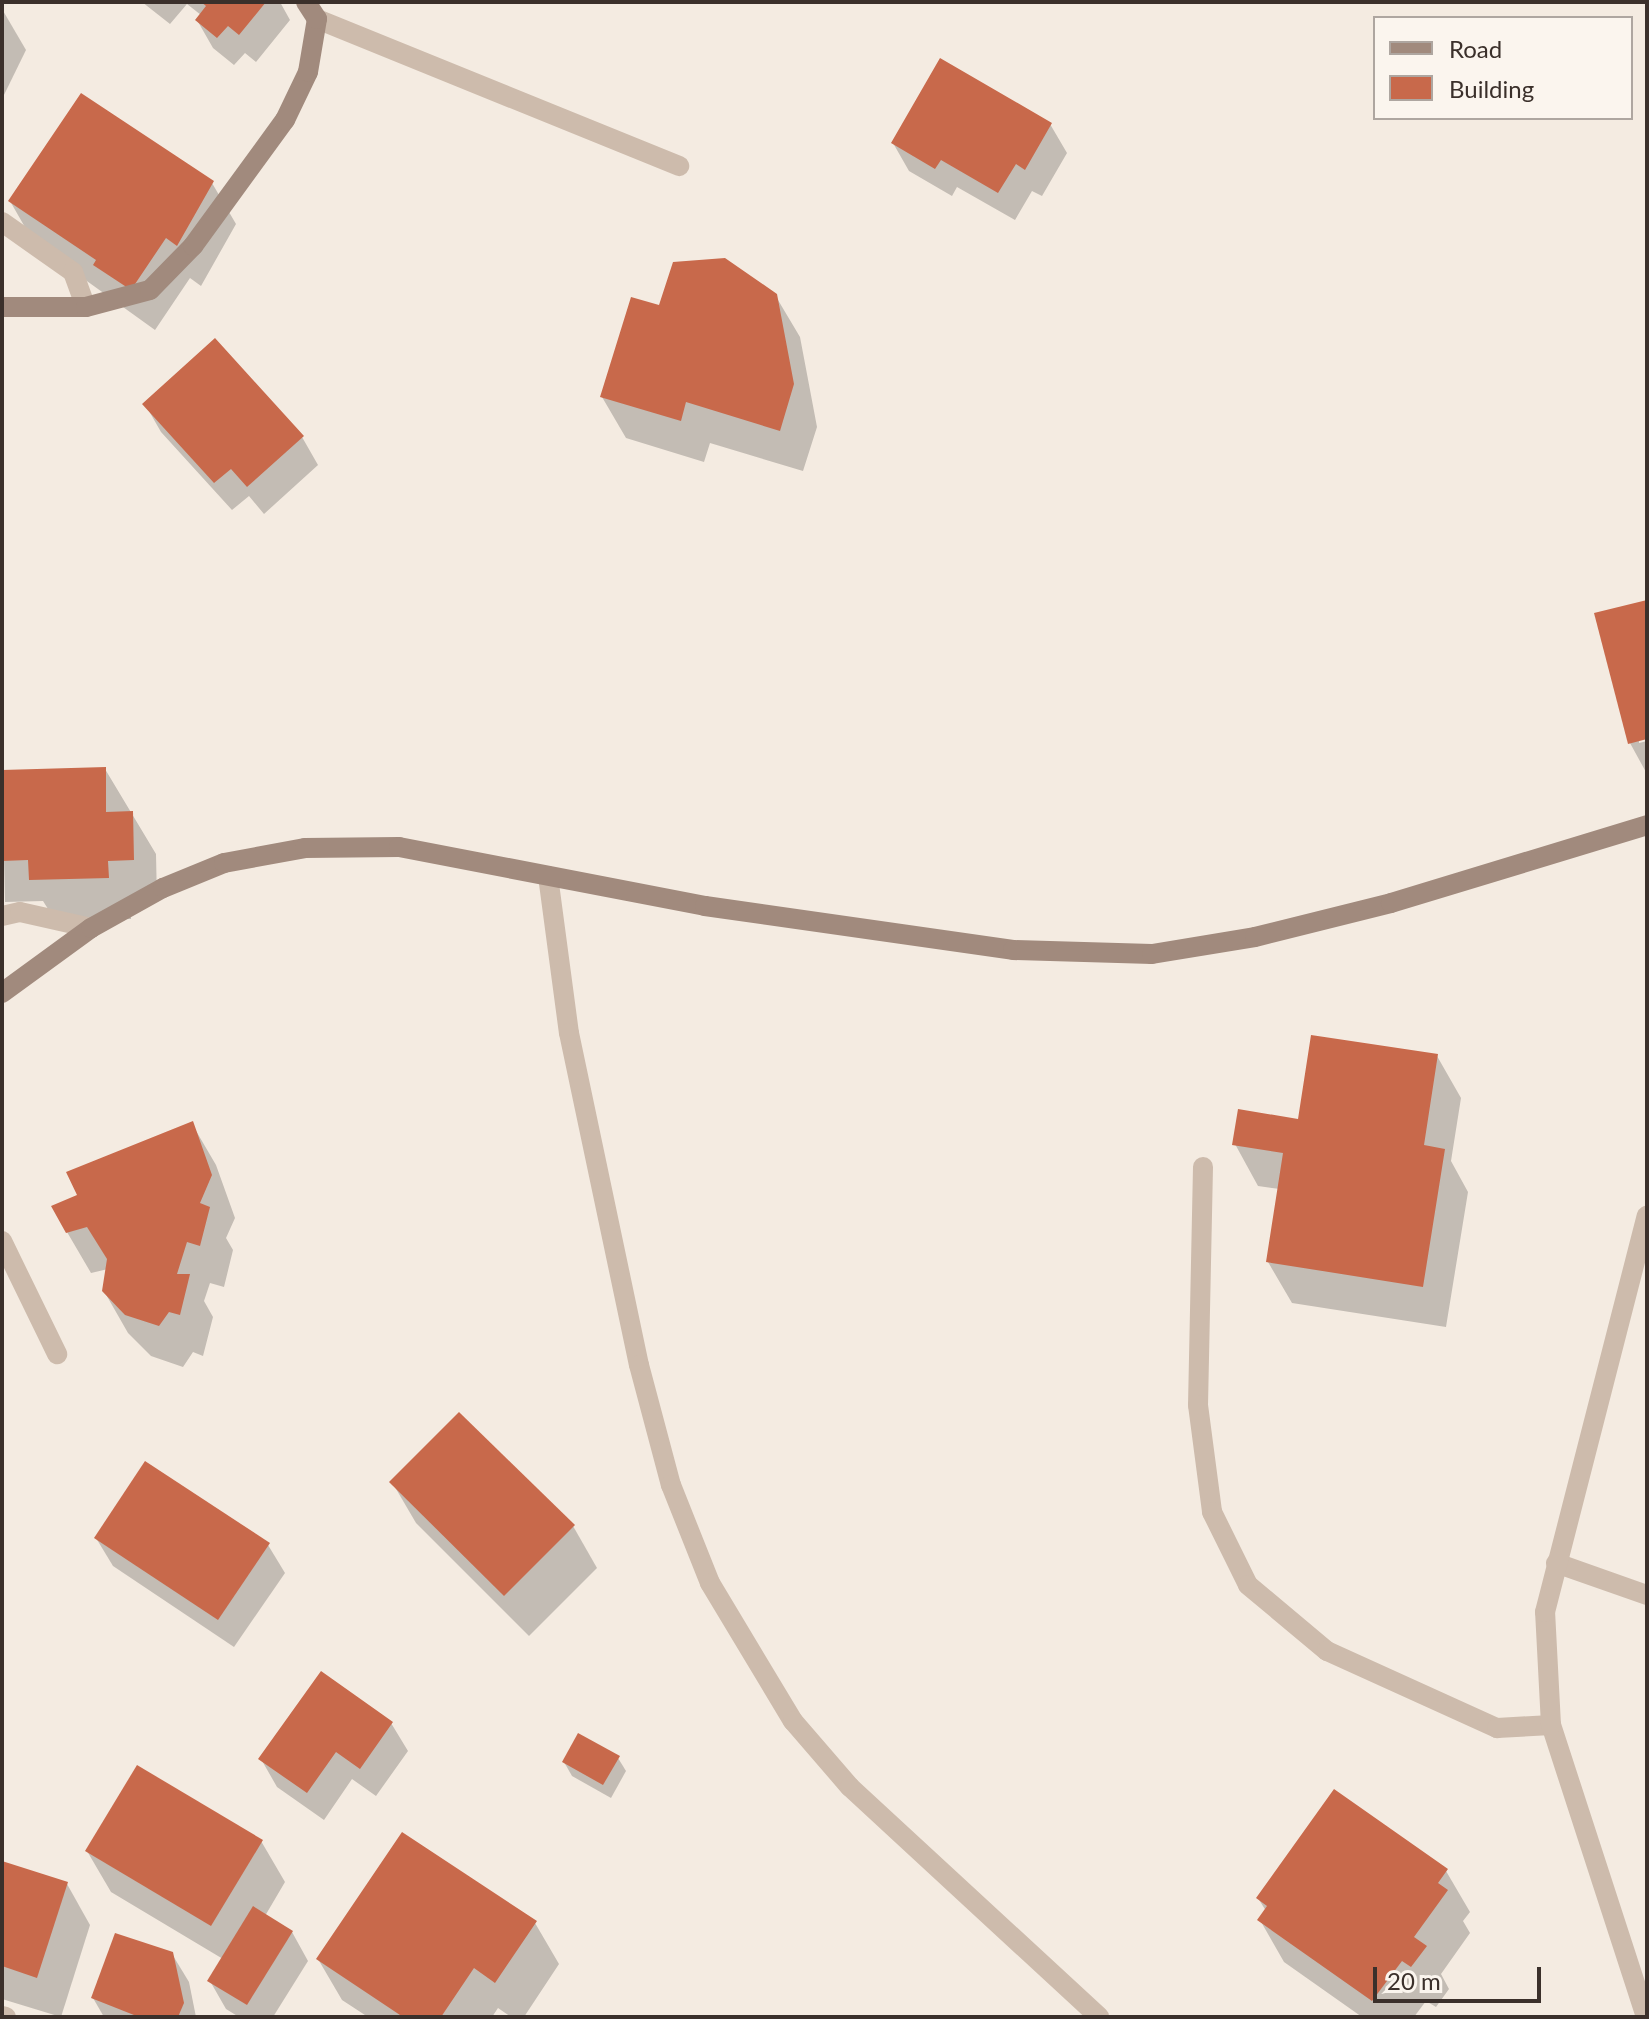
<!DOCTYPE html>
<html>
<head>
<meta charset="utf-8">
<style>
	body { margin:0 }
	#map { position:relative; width:1649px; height:2019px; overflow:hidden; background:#f4ebe1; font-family:Lato,sans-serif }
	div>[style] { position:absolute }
	.shadow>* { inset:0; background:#0003 }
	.building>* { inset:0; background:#c8694b }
	.street>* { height:20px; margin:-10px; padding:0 10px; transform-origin:10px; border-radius:10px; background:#cdbbac }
	.secondary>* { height:20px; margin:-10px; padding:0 10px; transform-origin:10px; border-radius:10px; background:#a18a7d }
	span { translate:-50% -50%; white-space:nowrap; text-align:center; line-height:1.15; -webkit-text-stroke:7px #fbf5ee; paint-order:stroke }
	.frame { position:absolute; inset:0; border:4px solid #3b302b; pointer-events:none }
	.legend { position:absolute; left:1373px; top:16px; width:260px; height:104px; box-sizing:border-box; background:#fbf5ee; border:2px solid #aea6a0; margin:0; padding:10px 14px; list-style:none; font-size:24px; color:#3b302b }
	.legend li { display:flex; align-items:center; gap:16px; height:40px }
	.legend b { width:40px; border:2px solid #aea6a0 }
	.scale { position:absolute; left:1373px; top:1967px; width:168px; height:36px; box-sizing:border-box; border:4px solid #3b302b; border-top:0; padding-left:10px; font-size:24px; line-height:28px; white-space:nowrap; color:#3b302b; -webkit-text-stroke:6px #fbf5ee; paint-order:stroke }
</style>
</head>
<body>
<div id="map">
	<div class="shadow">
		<i style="clip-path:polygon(142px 2px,280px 2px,290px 20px,256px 62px,245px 53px,234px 65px,213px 48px,197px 20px,201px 15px,187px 4px,170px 24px)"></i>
		<i style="clip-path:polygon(2px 9px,26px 50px,2px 99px)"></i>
		<i style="clip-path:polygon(1050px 124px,1067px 153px,1042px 196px,1032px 191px,1015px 220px,957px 187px,952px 196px,909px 171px,893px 143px)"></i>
		<i style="clip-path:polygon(212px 183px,236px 224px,201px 286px,190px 278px,155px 330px,34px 243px,10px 201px)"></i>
		<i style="clip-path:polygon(775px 295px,800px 337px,817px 427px,803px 471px,710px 443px,704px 462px,626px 438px,602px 397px,661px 308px)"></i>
		<i style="clip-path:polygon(145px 404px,302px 437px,318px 465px,264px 514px,249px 496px,232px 510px,161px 432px)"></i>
		<i style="clip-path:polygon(1647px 602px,1647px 737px,1639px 739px,1639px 743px,1647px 741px,1647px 774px,1630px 743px)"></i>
		<i style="clip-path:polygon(105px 769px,156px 854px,157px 901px,131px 902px,131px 919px,55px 920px,43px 901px,5px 902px,2px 772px)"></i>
		<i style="clip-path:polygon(1437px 1056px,1461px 1098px,1451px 1161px,1468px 1192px,1446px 1327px,1292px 1303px,1268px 1262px,1280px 1189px,1258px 1186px,1235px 1144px,1299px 1121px)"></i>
		<i style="clip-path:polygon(192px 1124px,216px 1165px,235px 1218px,226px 1238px,233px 1250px,224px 1287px,210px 1283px,204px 1301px,213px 1317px,203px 1356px,193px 1352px,183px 1367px,151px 1356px,128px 1333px,104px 1291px,108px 1269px,91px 1273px,67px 1232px,79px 1196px)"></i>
		<i style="clip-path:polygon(392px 1482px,573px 1526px,597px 1568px,529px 1636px,416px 1523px)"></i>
		<i style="clip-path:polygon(96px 1538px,268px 1545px,285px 1573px,234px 1647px,113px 1566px)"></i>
		<i style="clip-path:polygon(391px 1723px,408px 1751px,376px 1796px,352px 1779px,324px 1820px,277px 1787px,261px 1759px)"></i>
		<i style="clip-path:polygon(618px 1758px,626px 1771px,611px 1798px,572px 1776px,564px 1762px)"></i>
		<i style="clip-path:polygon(261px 1841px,285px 1882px,265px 1916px,292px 1932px,308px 1961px,273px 2017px,239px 2017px,226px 2009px,210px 1981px,223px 1959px,111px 1892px,87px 1851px)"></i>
		<i style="clip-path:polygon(2px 1863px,67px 1884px,90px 1925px,61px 2017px,2px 1999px)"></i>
		<i style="clip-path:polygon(1446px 1871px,1470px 1912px,1463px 1921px,1470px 1933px,1441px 1974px,1449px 1989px,1436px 2007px,1426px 2001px,1414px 2017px,1362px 2017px,1284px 1962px,1260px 1920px,1266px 1911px,1258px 1898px)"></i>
		<i style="clip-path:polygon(535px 1923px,559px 1964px,524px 2017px,511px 2017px,498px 2008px,492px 2017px,368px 2017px,342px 2000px,318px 1959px)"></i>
		<i style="clip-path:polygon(172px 1954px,189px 1982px,196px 2017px,104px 2017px,93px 1998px)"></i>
	</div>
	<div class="building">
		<i style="clip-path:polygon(201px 2px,266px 2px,239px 35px,228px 26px,217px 38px,195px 20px,206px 6px)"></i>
		<i style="clip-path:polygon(940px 58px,1052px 123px,1025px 170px,1016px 164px,998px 193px,941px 160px,935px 169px,891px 143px)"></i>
		<i style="clip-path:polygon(81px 93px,214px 181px,177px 246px,166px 238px,131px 290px,93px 265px,96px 260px,8px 201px)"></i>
		<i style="clip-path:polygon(725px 258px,777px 294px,794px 384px,780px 431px,686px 402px,681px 421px,600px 397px,631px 297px,659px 305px,673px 262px)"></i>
		<i style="clip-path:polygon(215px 338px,304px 436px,247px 487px,231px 469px,214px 483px,142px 404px)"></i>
		<i style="clip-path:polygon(1647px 600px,1647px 739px,1628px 744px,1594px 613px)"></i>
		<i style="clip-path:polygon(106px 767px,106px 812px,133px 811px,134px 860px,108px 861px,109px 878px,29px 880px,28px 860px,2px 861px,2px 770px)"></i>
		<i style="clip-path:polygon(1311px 1035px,1438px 1054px,1424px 1145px,1445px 1149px,1423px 1287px,1266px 1262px,1283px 1153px,1232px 1145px,1238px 1109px,1298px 1119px)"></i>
		<i style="clip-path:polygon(193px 1121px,212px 1175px,200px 1203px,210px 1207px,200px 1246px,187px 1242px,177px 1274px,190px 1274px,180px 1315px,169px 1312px,159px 1326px,125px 1315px,102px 1291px,107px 1259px,87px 1227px,66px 1233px,51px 1206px,77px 1195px,66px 1172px)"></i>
		<i style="clip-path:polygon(459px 1412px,575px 1525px,504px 1596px,389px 1482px)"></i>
		<i style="clip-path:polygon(145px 1461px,270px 1543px,218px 1620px,94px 1538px)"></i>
		<i style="clip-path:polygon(321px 1671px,393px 1722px,360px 1769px,336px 1752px,307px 1793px,258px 1759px)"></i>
		<i style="clip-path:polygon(578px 1733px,620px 1756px,603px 1785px,562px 1762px)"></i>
		<i style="clip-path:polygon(137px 1765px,263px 1840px,211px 1926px,85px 1851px)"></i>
		<i style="clip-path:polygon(1334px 1789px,1448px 1869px,1438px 1883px,1448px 1890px,1414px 1937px,1427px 1946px,1411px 1967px,1402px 1961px,1372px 2001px,1257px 1920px,1267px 1906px,1256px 1898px)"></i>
		<i style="clip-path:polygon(402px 1832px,537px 1921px,495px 1983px,474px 1968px,441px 2017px,403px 2017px,316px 1959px)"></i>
		<i style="clip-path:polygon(2px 1861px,68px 1882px,37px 1978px,2px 1966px)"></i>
		<i style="clip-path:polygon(253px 1906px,293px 1931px,247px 2005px,207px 1981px)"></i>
		<i style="clip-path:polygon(115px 1933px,173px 1952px,184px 2003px,178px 2017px,139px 2017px,91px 1998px)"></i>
	</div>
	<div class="street">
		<i style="left:317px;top:19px;width:391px;rotate:22.1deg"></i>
		<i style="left:2px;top:222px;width:87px;rotate:35.2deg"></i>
		<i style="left:73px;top:272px;width:37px;rotate:70deg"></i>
		<i style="left:548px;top:876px;width:158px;rotate:82.4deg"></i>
		<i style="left:569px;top:1033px;width:339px;rotate:78.1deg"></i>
		<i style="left:639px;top:1365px;width:124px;rotate:75.1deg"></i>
		<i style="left:671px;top:1485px;width:105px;rotate:68.3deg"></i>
		<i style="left:710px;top:1583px;width:161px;rotate:59deg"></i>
		<i style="left:793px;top:1721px;width:87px;rotate:49.2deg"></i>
		<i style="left:850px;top:1787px;width:339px;rotate:42.7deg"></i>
		<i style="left:2px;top:916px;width:18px;rotate:-13deg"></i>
		<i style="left:20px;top:912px;width:73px;rotate:12.7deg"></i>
		<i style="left:1203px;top:1167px;width:238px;rotate:91.2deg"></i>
		<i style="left:1198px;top:1405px;width:108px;rotate:82.5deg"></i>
		<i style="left:1212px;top:1512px;width:81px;rotate:63.7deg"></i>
		<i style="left:1248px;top:1585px;width:103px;rotate:39.9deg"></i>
		<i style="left:1327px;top:1651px;width:187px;rotate:24.4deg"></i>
		<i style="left:1497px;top:1728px;width:54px;rotate:-3.2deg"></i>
		<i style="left:2px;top:1241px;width:126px;rotate:64deg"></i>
		<i style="left:1556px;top:1563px;width:96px;rotate:19.4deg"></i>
		<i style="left:2px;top:2016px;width:4px;rotate:14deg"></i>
		<i style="left:1646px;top:2017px;width:307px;rotate:-108deg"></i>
		<i style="left:1551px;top:1725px;width:113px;rotate:-93deg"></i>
		<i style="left:1545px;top:1612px;width:409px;rotate:-75.6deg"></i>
	</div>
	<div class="secondary">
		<i style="left:2px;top:307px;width:84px"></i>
		<i style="left:86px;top:307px;width:66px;rotate:-14.9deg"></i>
		<i style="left:150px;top:290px;width:62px;rotate:-45.7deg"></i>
		<i style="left:193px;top:246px;width:156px;rotate:-53.9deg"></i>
		<i style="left:285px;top:120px;width:53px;rotate:-64.4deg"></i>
		<i style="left:308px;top:72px;width:54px;rotate:-80.4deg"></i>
		<i style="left:317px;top:19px;width:20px;rotate:-123deg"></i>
		<i style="left:2px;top:993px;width:110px;rotate:-36.1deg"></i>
		<i style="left:91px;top:928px;width:82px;rotate:-29.1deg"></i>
		<i style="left:163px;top:888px;width:66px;rotate:-22.3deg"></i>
		<i style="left:224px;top:863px;width:82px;rotate:-10.5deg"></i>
		<i style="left:305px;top:848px;width:94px;rotate:-0.6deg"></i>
		<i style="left:399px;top:847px;width:312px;rotate:10.9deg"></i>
		<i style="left:705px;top:906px;width:311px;rotate:8.1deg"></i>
		<i style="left:1013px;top:950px;width:139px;rotate:1.6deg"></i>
		<i style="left:1152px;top:954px;width:104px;rotate:-9.4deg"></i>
		<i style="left:1255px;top:937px;width:140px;rotate:-14deg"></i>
		<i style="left:1391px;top:903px;width:268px;rotate:-16.9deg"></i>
	</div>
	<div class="frame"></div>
	<ul class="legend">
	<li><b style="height:10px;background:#a18a7d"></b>Road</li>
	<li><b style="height:22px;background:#c8694b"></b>Building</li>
	</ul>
	<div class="scale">20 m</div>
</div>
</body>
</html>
